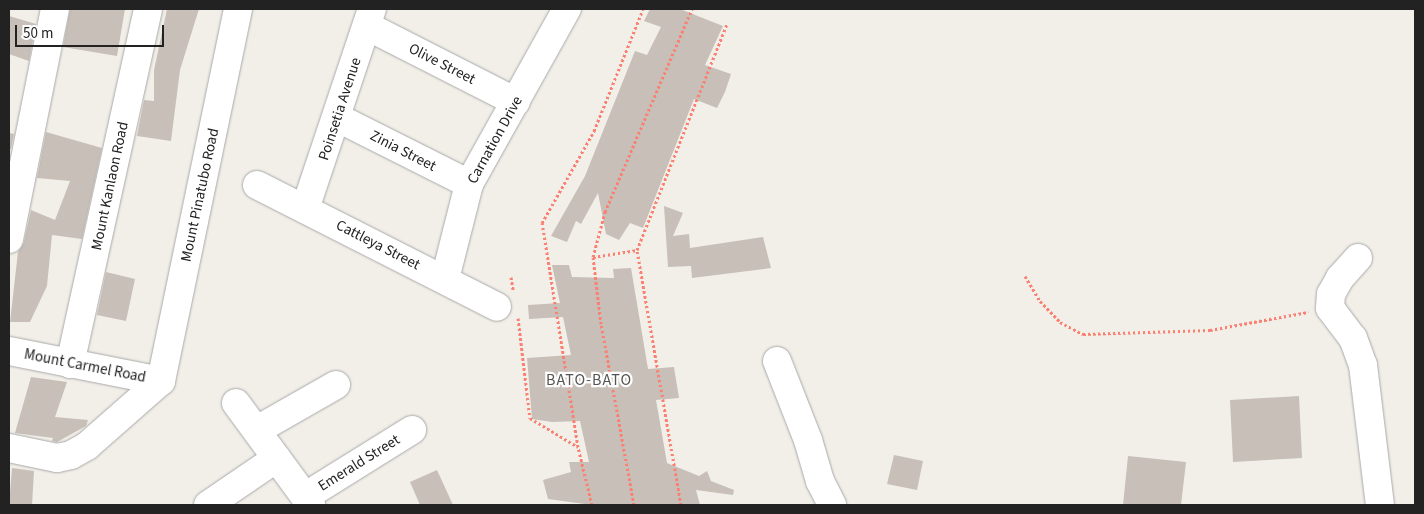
<!DOCTYPE html>
<html>
<head>
<meta charset="utf-8">
<style>
	body { margin:0 }
	#map { position:relative; width:1424px; height:514px; overflow:hidden; background:#f2efe9; font-family:"Source Sans 3",sans-serif }
	div>[style] { position:absolute }
	.building>* { inset:0; background:#c7bfb8 }
	.path>* { height:3px; margin-top:-1.5px; transform-origin:0; background:repeating-linear-gradient(90deg,#fa8072 0 2.5px,transparent 0 5px) }
	.roads { filter:drop-shadow(0 0 1px #a9a9a9) drop-shadow(0 0 1px #a9a9a9) }
	.minor>* { height:28px; margin:-14px; padding:0 14px; transform-origin:14px; border-radius:14px; background:#fff }
	span { translate:-50% -50%; white-space:nowrap; text-align:center; line-height:1.15; -webkit-text-stroke:4.5px #fff; paint-order:stroke }
	.street-label { font-size:15px; color:#222 }
	.neighbourhood-label { font-size:16px; color:#555; letter-spacing:1px }
	.frame { position:absolute; inset:0; border:10px solid #222; pointer-events:none }
	.scale { position:absolute; left:15px; top:25px; width:149px; height:22px; box-sizing:border-box; border:2px solid #222; border-top:0; padding-left:6px; font-size:15px; line-height:18px; white-space:nowrap; color:#222; -webkit-text-stroke:4px #fff; paint-order:stroke }
</style>
</head>
<body>
<div id="map">
	<div class="building">
		<i style="clip-path:polygon(70px 9px,125px 9px,117px 56px,63px 47px)"></i>
		<i style="clip-path:polygon(167px 9px,199px 9px,180px 70px,171px 141px,137px 136px,144px 100px,154px 101px,154px 70px)"></i>
		<i style="clip-path:polygon(650px 9px,680px 9px,723px 26px,705px 65px,731px 74px,725px 92px,717px 108px,694px 99px,643px 228px,630px 223px,619px 240px,606px 234px,598px 193px,581px 224px,576px 221px,567px 242px,551px 236px,585px 176px,635px 51px,647px 55px,661px 27px,644px 21px)"></i>
		<i style="clip-path:polygon(9px 16px,36px 24px,29px 61px,9px 54px)"></i>
		<i style="clip-path:polygon(46px 132px,102px 148px,82px 239px,52px 235px,47px 286px,30px 322px,10px 322px,18px 252px,24px 242px,31px 210px,55px 220px,70px 181px,37px 178px)"></i>
		<i style="clip-path:polygon(9px 133px,14px 134px,11px 149px,9px 149px)"></i>
		<i style="clip-path:polygon(664px 206px,683px 213px,673px 236px,689px 234px,690px 248px,763px 237px,771px 268px,692px 278px,691px 266px,668px 267px)"></i>
		<i style="clip-path:polygon(552px 265px,569px 265px,572px 277px,614px 278px,613px 269px,631px 268px,648px 369px,674px 367px,679px 398px,656px 400px,667px 463px,699px 476px,707px 471px,711px 481px,734px 490px,733px 495px,696px 490px,700px 505px,592px 505px,548px 499px,543px 480px,571px 472px,569px 462px,589px 462px,580px 421px,552px 422px,532px 419px,527px 358px,571px 355px,563px 317px,529px 319px,528px 305px,560px 303px)"></i>
		<i style="clip-path:polygon(106px 272px,135px 279px,126px 321px,97px 315px)"></i>
		<i style="clip-path:polygon(31px 377px,67px 382px,55px 417px,88px 420px,86px 426px,57px 442px,52px 441px,53px 438px,15px 433px)"></i>
		<i style="clip-path:polygon(1299px 396px,1302px 458px,1233px 462px,1230px 400px)"></i>
		<i style="clip-path:polygon(894px 455px,923px 461px,917px 490px,887px 484px)"></i>
		<i style="clip-path:polygon(1128px 456px,1186px 462px,1181px 505px,1123px 505px)"></i>
		<i style="clip-path:polygon(12px 468px,34px 471px,32px 505px,9px 505px)"></i>
		<i style="clip-path:polygon(437px 470px,453px 505px,420px 505px,410px 482px)"></i>
	</div>
	<div class="path">
		<i style="left:593px;top:257px;width:45px;rotate:-9deg"></i>
		<i style="left:1025px;top:276px;width:29px;rotate:59deg"></i>
		<i style="left:1040px;top:301px;width:29px;rotate:46deg"></i>
		<i style="left:1060px;top:322px;width:26px;rotate:28deg"></i>
		<i style="left:1083px;top:334px;width:127px;rotate:-1.8deg"></i>
		<i style="left:1210px;top:330px;width:100px;rotate:-10.4deg"></i>
		<i style="left:511px;top:277px;width:13px;rotate:81deg"></i>
		<i style="left:518px;top:318px;width:101px;rotate:83.2deg"></i>
		<i style="left:530px;top:418px;width:56px;rotate:31.1deg"></i>
		<i style="left:592px;top:505px;width:60px;rotate:-103.6deg"></i>
		<i style="left:578px;top:447px;width:227px;rotate:-99.1deg"></i>
		<i style="left:542px;top:223px;width:106px;rotate:-60.5deg"></i>
		<i style="left:594px;top:131px;width:131px;rotate:-68.1deg"></i>
		<i style="left:634px;top:505px;width:184px;rotate:-100.3deg"></i>
		<i style="left:601px;top:324px;width:67px;rotate:-96.8deg"></i>
		<i style="left:593px;top:257px;width:47px;rotate:-75.1deg"></i>
		<i style="left:605px;top:212px;width:221px;rotate:-66.8deg"></i>
		<i style="left:681px;top:505px;width:259px;rotate:-99.8deg"></i>
		<i style="left:637px;top:250px;width:243px;rotate:-68.3deg"></i>
	</div>
	<div class="roads">
		<div class="minor">
			<i style="left:367px;top:26px;width:167px;rotate:27deg"></i>
			<i style="left:338px;top:118px;width:147px;rotate:26.7deg"></i>
			<i style="left:257px;top:185px;width:269px;rotate:26.9deg"></i>
			<i style="left:305px;top:209px;width:211px;rotate:-71.5deg"></i>
			<i style="left:9px;top:239px;width:235px;rotate:-78.7deg"></i>
			<i style="left:1358px;top:258px;width:27px;rotate:132deg"></i>
			<i style="left:1340px;top:278px;width:18px;rotate:119deg"></i>
			<i style="left:1331px;top:294px;width:14px;rotate:94deg"></i>
			<i style="left:1330px;top:308px;width:38px;rotate:53deg"></i>
			<i style="left:1353px;top:338px;width:29px;rotate:70deg"></i>
			<i style="left:1363px;top:365px;width:141px;rotate:83.1deg"></i>
			<i style="left:445px;top:279px;width:98px;rotate:-75.8deg"></i>
			<i style="left:469px;top:184px;width:201px;rotate:-60.8deg"></i>
			<i style="left:9px;top:351px;width:155px;rotate:11.2deg"></i>
			<i style="left:777px;top:361px;width:85px;rotate:68.6deg"></i>
			<i style="left:808px;top:440px;width:43px;rotate:73.7deg"></i>
			<i style="left:820px;top:481px;width:27px;rotate:63deg"></i>
			<i style="left:70px;top:364px;width:363px;rotate:-77.6deg"></i>
			<i style="left:161px;top:381px;width:380px;rotate:-78.3deg"></i>
			<i style="left:236px;top:403px;width:127px;rotate:53.7deg"></i>
			<i style="left:257px;top:430px;width:91px;rotate:-29.7deg"></i>
			<i style="left:9px;top:448px;width:49px;rotate:11.8deg"></i>
			<i style="left:57px;top:458px;width:14px;rotate:-12deg"></i>
			<i style="left:71px;top:455px;width:18px;rotate:-29deg"></i>
			<i style="left:87px;top:446px;width:98px;rotate:-41.3deg"></i>
			<i style="left:306px;top:496px;width:125px;rotate:-31.9deg"></i>
			<i style="left:208px;top:505px;width:83px;rotate:-34.3deg"></i>
		</div>
	</div>
	<div class="street-label">
		<span style="left:442px;top:64px;rotate:27deg">Olive Street</span>
		<span style="left:340px;top:109px;rotate:-72deg">Poinsetia Avenue</span>
		<span style="left:495px;top:140px;rotate:-61deg">Carnation Drive</span>
		<span style="left:403px;top:151px;rotate:27deg">Zinia Street</span>
		<span style="left:110px;top:186px;rotate:-78deg">Mount Kanlaon Road</span>
		<span style="left:200px;top:195px;rotate:-78deg">Mount Pinatubo Road</span>
		<span style="left:378px;top:245px;rotate:27deg">Cattleya Street</span>
		<span style="left:85px;top:366px;rotate:11deg">Mount Carmel Road</span>
		<span style="left:359px;top:463px;rotate:-32deg">Emerald Street</span>
	</div>
	<div class="neighbourhood-label">
		<span style="left:589px;top:380px">BATO-BATO</span>
	</div>
	<div class="frame"></div>
	<div class="scale">50 m</div>
</div>
</body>
</html>
